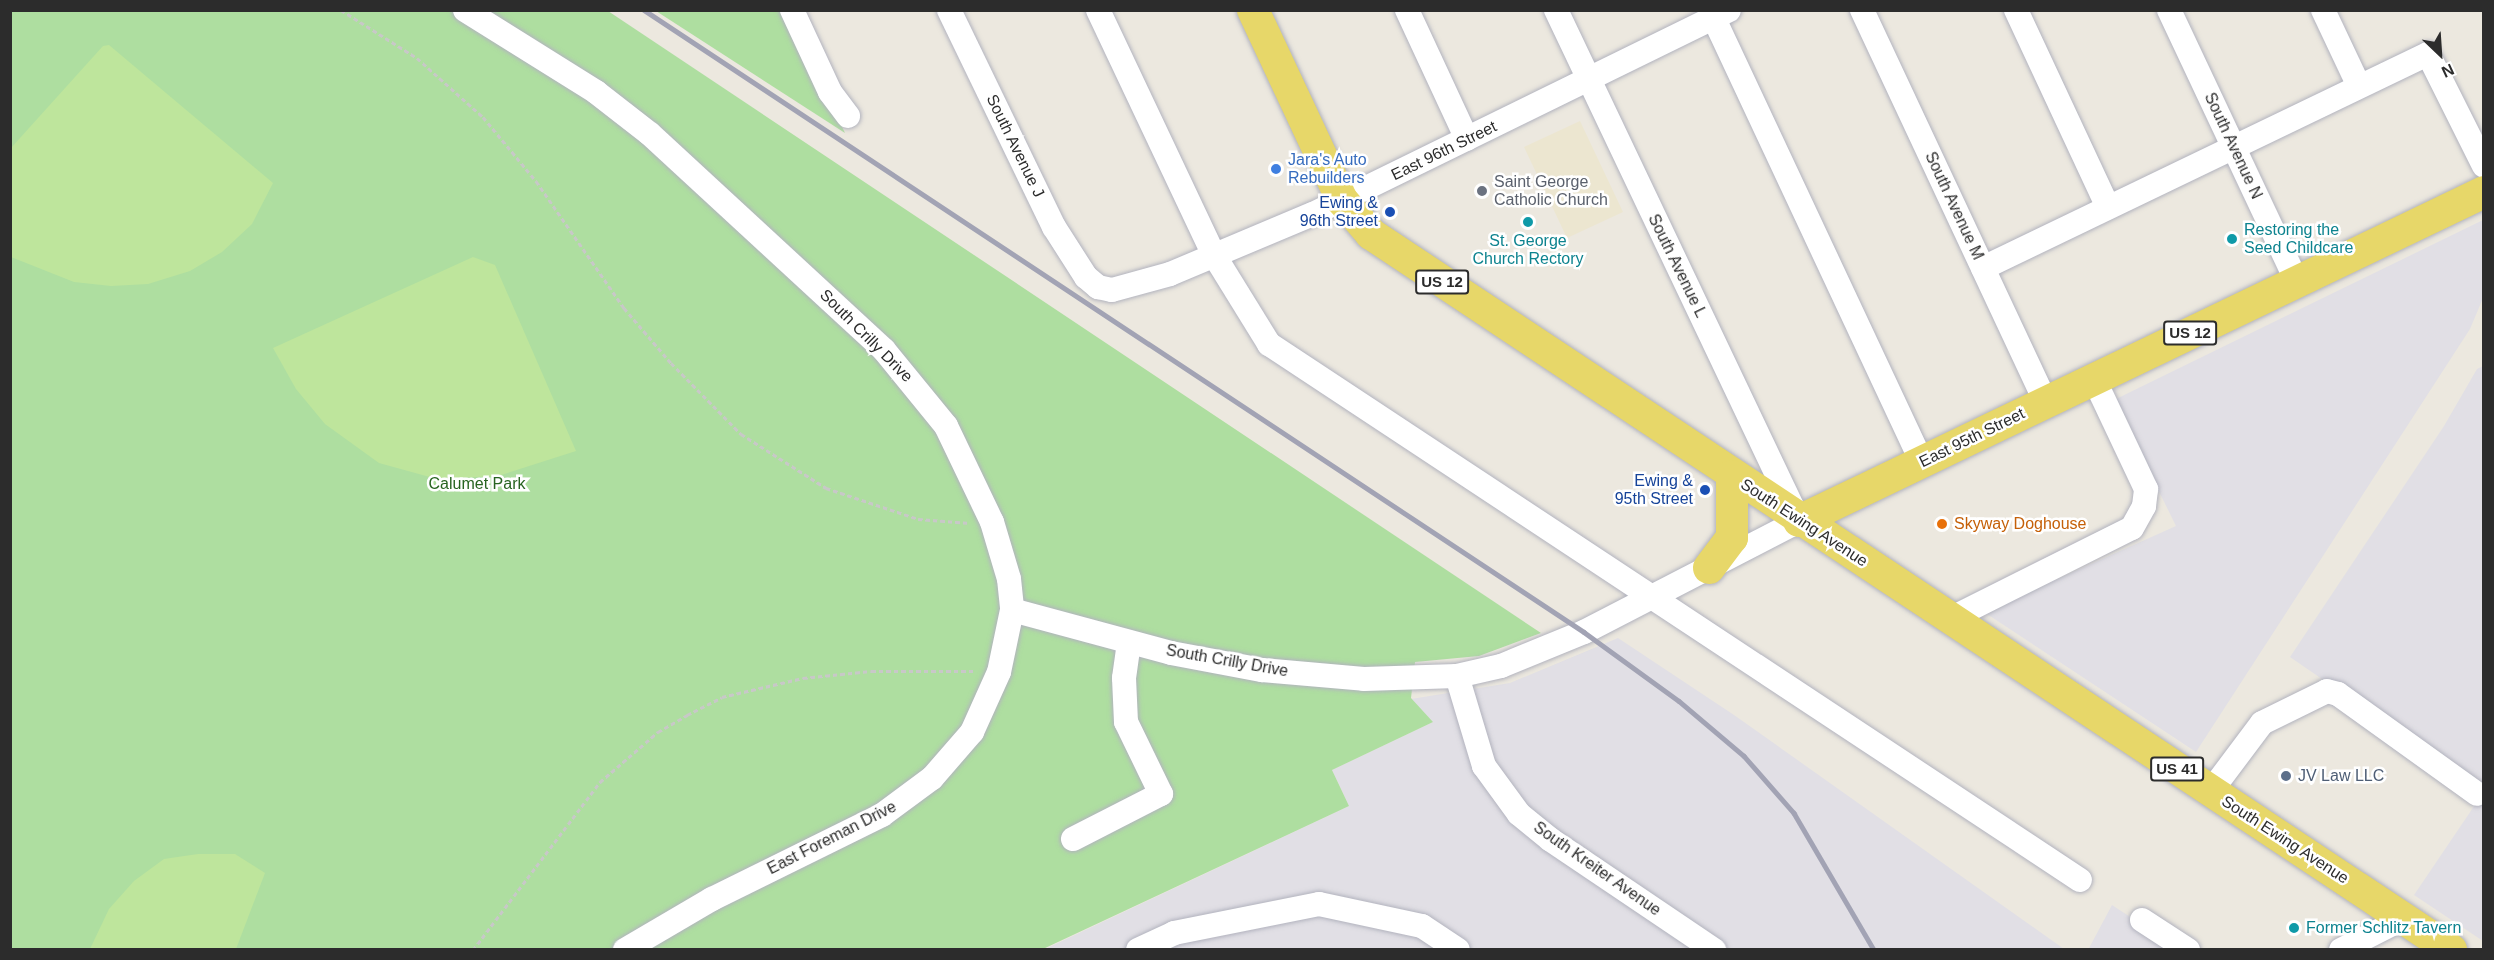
<!DOCTYPE html>
<html>
<head>
<meta charset="utf-8">
<style>
	body { margin:0 }
	#map { position:relative; width:2494px; height:960px; overflow:hidden; background:#ece8df; font-family:Arial,sans-serif }
	div>[style] { position:absolute }
	.industrial>* { inset:0; background:#e1dfe5 }
	.education>* { inset:0; background:#ece6d0 }
	.green>* { inset:0; background:#aedea0 }
	.pitch>* { inset:0; background:#bee59c }
	.path>* { height:3px; margin-top:-1.5px; transform-origin:0; background:repeating-linear-gradient(90deg,#c8c8c8 0 4.5px,transparent 0 7.5px) }
	.roads { filter:drop-shadow(0 0 2px #b2b3be) drop-shadow(0 0 2px #b2b3be) }
	.minor>* { height:24px; margin:-12px; padding:0 12px; transform-origin:12px; border-radius:12px; background:#fff }
	.major>* { height:32px; margin:-16px; padding:0 16px; transform-origin:16px; border-radius:16px; background:#e7d769 }
	.rail>* { height:4.5px; margin:-2.25px; padding:0 2.25px; transform-origin:2.25px; border-radius:2.25px; background:#a2a3b4 }
	.dots>* { width:16px; height:16px; translate:-50% -50%; box-sizing:border-box; border:3px solid #fff; border-radius:50% }
	span { translate:-50% -50%; white-space:nowrap; text-align:center; line-height:1.15; -webkit-text-stroke:5px #fff; paint-order:stroke }
	.shield-label span { padding:2px 4px; background:#fff; border:2px solid; border-radius:4px; -webkit-text-stroke-width:0 }
	.shield-label { font-size:15px; color:#2c2c2c; font-weight:700 }
	.street-label { font-size:16px; color:#2c2c2c }
	.shop-label { font-size:16px; color:#366cbe }
	.left { translate:0 -50%; text-align:left }
	.worship-label { font-size:16px; color:#5b616d }
	.transit-label { font-size:16px; color:#164399 }
	.right { translate:-100% -50%; text-align:right }
	.culture-label { font-size:16px; color:#0d838f }
	.park-label { font-size:16px; color:#276420 }
	.food-label { font-size:16px; color:#c56008 }
	.service-label { font-size:16px; color:#4e5e75 }
	.frame { position:absolute; inset:0; border:12px solid #2c2c2c; pointer-events:none }
	.north { position:absolute; left:2410px; top:24px; width:60px; height:60px; -webkit-text-stroke:4px #fff; paint-order:stroke; rotate:155deg; font-size:16px; font-weight:700; line-height:24px; text-align:center; color:#2c2c2c }
	.north::after { content:''; display:block; margin:auto; width:21px; height:27px; background:#2c2c2c; clip-path:polygon(50% 0,100% 100%,50% 72%,0 100%) }
</style>
</head>
<body>
<div id="map">
	<div class="industrial">
		<i style="clip-path:polygon(2483px 220px,2483px 298px,2470px 329px,2196px 752px,1984px 612px,2176px 526px,2114px 400px)"></i>
		<i style="clip-path:polygon(2483px 366px,2483px 790px,2290px 657px,2444px 426px,2477px 369px)"></i>
		<i style="clip-path:polygon(1618px 638px,1734px 715px,2064px 949px,1043px 950px,1349px 806px,1332px 770px,1433px 722px,1411px 699px,1510px 683px)"></i>
		<i style="clip-path:polygon(2483px 793px,2483px 941px,2414px 895px)"></i>
		<i style="clip-path:polygon(2112px 905px,2179px 949px,2088px 950px)"></i>
	</div>
	<div class="education">
		<i style="clip-path:polygon(1580px 121px,1623px 212px,1567px 238px,1524px 147px)"></i>
	</div>
	<div class="green">
		<i style="clip-path:polygon(10px 11px,608px 11px,1541px 633px,1479px 656px,1415px 662px,1411px 698px,1433px 722px,1332px 770px,1349px 806px,1043px 949px,11px 949px)"></i>
		<i style="clip-path:polygon(656px 11px,787px 11px,845px 133px)"></i>
	</div>
	<div class="pitch">
		<i style="clip-path:polygon(109px 45px,273px 183px,252px 224px,222px 252px,190px 271px,148px 284px,111px 286px,74px 282px,11px 257px,11px 148px,103px 46px)"></i>
		<i style="clip-path:polygon(473px 257px,495px 265px,576px 451px,498px 476px,437px 479px,379px 463px,325px 424px,296px 389px,273px 348px)"></i>
		<i style="clip-path:polygon(198px 854px,235px 854px,265px 873px,236px 949px,90px 949px,109px 909px,134px 881px,164px 859px)"></i>
	</div>
	<div class="path">
		<i style="left:341px;top:10px;width:90px;rotate:32.3deg"></i>
		<i style="left:417px;top:58px;width:89px;rotate:41.8deg"></i>
		<i style="left:483px;top:117px;width:83px;rotate:50.4deg"></i>
		<i style="left:536px;top:181px;width:155px;rotate:55.3deg"></i>
		<i style="left:624px;top:308px;width:72px;rotate:49.5deg"></i>
		<i style="left:671px;top:363px;width:100px;rotate:45.4deg"></i>
		<i style="left:741px;top:434px;width:101px;rotate:32.4deg"></i>
		<i style="left:826px;top:488px;width:97px;rotate:18.6deg"></i>
		<i style="left:918px;top:519px;width:52px;rotate:4.4deg"></i>
		<i style="left:473px;top:950px;width:211px;rotate:-52.9deg"></i>
		<i style="left:600px;top:782px;width:77px;rotate:-40.8deg"></i>
		<i style="left:658px;top:732px;width:34px;rotate:-30deg"></i>
		<i style="left:687px;top:715px;width:39px;rotate:-27deg"></i>
		<i style="left:722px;top:697px;width:83px;rotate:-13.2deg"></i>
		<i style="left:803px;top:678px;width:68px;rotate:-5.9deg"></i>
		<i style="left:871px;top:671px;width:105px"></i>
	</div>
	<div class="roads">
		<div class="minor">
			<i style="left:465px;top:10px;width:155px;rotate:32deg"></i>
			<i style="left:596px;top:92px;width:68px;rotate:37.9deg"></i>
			<i style="left:650px;top:134px;width:318px;rotate:42.7deg"></i>
			<i style="left:884px;top:350px;width:98px;rotate:50.8deg"></i>
			<i style="left:946px;top:426px;width:106px;rotate:64.4deg"></i>
			<i style="left:992px;top:522px;width:59px;rotate:73.4deg"></i>
			<i style="left:1009px;top:579px;width:31px;rotate:84deg"></i>
			<i style="left:1012px;top:610px;width:63px;rotate:101.8deg"></i>
			<i style="left:999px;top:672px;width:66px;rotate:114.2deg"></i>
			<i style="left:972px;top:732px;width:61px;rotate:131deg"></i>
			<i style="left:932px;top:778px;width:62px;rotate:143.5deg"></i>
			<i style="left:882px;top:815px;width:190px;rotate:153.7deg"></i>
			<i style="left:712px;top:899px;width:101px;rotate:149.6deg"></i>
			<i style="left:792px;top:10px;width:90px;rotate:65.1deg"></i>
			<i style="left:830px;top:92px;width:30px;rotate:53deg"></i>
			<i style="left:949px;top:10px;width:241px;rotate:64.2deg"></i>
			<i style="left:1054px;top:227px;width:59px;rotate:57.4deg"></i>
			<i style="left:1086px;top:277px;width:16px;rotate:40deg"></i>
			<i style="left:1098px;top:287px;width:14px;rotate:12deg"></i>
			<i style="left:1112px;top:290px;width:60px;rotate:-15.4deg"></i>
			<i style="left:1170px;top:274px;width:155px;rotate:-22.8deg"></i>
			<i style="left:1313px;top:214px;width:463px;rotate:-26.1deg"></i>
			<i style="left:1098px;top:10px;width:271px;rotate:64.7deg"></i>
			<i style="left:1214px;top:255px;width:105px;rotate:58.3deg"></i>
			<i style="left:1269px;top:344px;width:972px;rotate:33.46deg"></i>
			<i style="left:1407px;top:10px;width:142px;rotate:65.1deg"></i>
			<i style="left:1710px;top:10px;width:499px;rotate:64.9deg"></i>
			<i style="left:1862px;top:10px;width:433px;rotate:64.9deg"></i>
			<i style="left:2016px;top:10px;width:217px;rotate:65deg"></i>
			<i style="left:2169px;top:10px;width:301px;rotate:64.8deg"></i>
			<i style="left:2323px;top:10px;width:84px;rotate:64.7deg"></i>
			<i style="left:1983px;top:268px;width:494px;rotate:-25.7deg"></i>
			<i style="left:2428px;top:54px;width:125px;rotate:63.4deg"></i>
			<i style="left:1012px;top:610px;width:165px;rotate:15.1deg"></i>
			<i style="left:1171px;top:653px;width:93px;rotate:10.6deg"></i>
			<i style="left:1262px;top:670px;width:102px;rotate:5deg"></i>
			<i style="left:1364px;top:679px;width:93px;rotate:-1.8deg"></i>
			<i style="left:1457px;top:676px;width:45px;rotate:-12.8deg"></i>
			<i style="left:1501px;top:666px;width:90px;rotate:-22.3deg"></i>
			<i style="left:1584px;top:632px;width:242px;rotate:-27.3deg"></i>
			<i style="left:1799px;top:521px;width:566px;rotate:-115.43deg"></i>
			<i style="left:1950px;top:619px;width:203px;rotate:-26.6deg"></i>
			<i style="left:2132px;top:528px;width:25px;rotate:-61deg"></i>
			<i style="left:2144px;top:506px;width:17px;rotate:-83deg"></i>
			<i style="left:2146px;top:489px;width:122px;rotate:-115.3deg"></i>
			<i style="left:1457px;top:676px;width:94px;rotate:73.3deg"></i>
			<i style="left:1484px;top:766px;width:59px;rotate:53.9deg"></i>
			<i style="left:1519px;top:814px;width:41px;rotate:39.1deg"></i>
			<i style="left:1551px;top:840px;width:197px;rotate:34deg"></i>
			<i style="left:2211px;top:791px;width:85px;rotate:-53.1deg"></i>
			<i style="left:2262px;top:723px;width:72px;rotate:-26.2deg"></i>
			<i style="left:2327px;top:691px;width:11px;rotate:15deg"></i>
			<i style="left:2338px;top:694px;width:171px;rotate:35.7deg"></i>
			<i style="left:1073px;top:839px;width:99px;rotate:-27.1deg"></i>
			<i style="left:1161px;top:794px;width:80px;rotate:-115.9deg"></i>
			<i style="left:1126px;top:722px;width:44px;rotate:-92.6deg"></i>
			<i style="left:1124px;top:678px;width:36px;rotate:-82deg"></i>
			<i style="left:2142px;top:920px;width:55px;rotate:33.1deg"></i>
			<i style="left:1138px;top:950px;width:40px;rotate:-25deg"></i>
			<i style="left:1174px;top:933px;width:148px;rotate:-11.3deg"></i>
			<i style="left:1319px;top:904px;width:105px;rotate:12.1deg"></i>
			<i style="left:1422px;top:926px;width:43px;rotate:33.7deg"></i>
			<i style="left:2341px;top:950px;width:71px;rotate:-26.9deg"></i>
		</div>
		<div class="major">
			<i style="left:1253px;top:10px;width:210px;rotate:64.9deg"></i>
			<i style="left:1342px;top:200px;width:45px;rotate:49.5deg"></i>
			<i style="left:1371px;top:234px;width:1296px;rotate:33.54deg"></i>
			<i style="left:1799px;top:521px;width:760px;rotate:-25.65deg"></i>
			<i style="left:1709px;top:568px;width:38px;rotate:-53deg"></i>
			<i style="left:1732px;top:538px;width:62px;rotate:-90deg"></i>
		</div>
	</div>
	<div class="rail">
		<i style="left:644px;top:10px;width:1127px;rotate:33.49deg"></i>
		<i style="left:1584px;top:632px;width:117px;rotate:36deg"></i>
		<i style="left:1679px;top:701px;width:85px;rotate:40.2deg"></i>
		<i style="left:1744px;top:756px;width:76px;rotate:48.7deg"></i>
		<i style="left:1794px;top:813px;width:159px;rotate:59.7deg"></i>
	</div>
	<div class="dots">
		<i style="left:1276px;top:169px;background:#3f7fe0"></i>
		<i style="left:1482px;top:191px;background:#6b7280"></i>
		<i style="left:1390px;top:212px;background:#1a4fb4"></i>
		<i style="left:1528px;top:222px;background:#0f9aa8"></i>
		<i style="left:2232px;top:239px;background:#0f9aa8"></i>
		<i style="left:1705px;top:490px;background:#1a4fb4"></i>
		<i style="left:1942px;top:524px;background:#e8710a"></i>
		<i style="left:2286px;top:776px;background:#5c6f8a"></i>
		<i style="left:2294px;top:928px;background:#0f9aa8"></i>
	</div>
	<div class="shield-label">
		<span style="left:1442px;top:282px">US 12</span>
		<span style="left:2190px;top:333px">US 12</span>
		<span style="left:2177px;top:769px">US 41</span>
	</div>
	<div class="street-label">
		<span style="left:1015px;top:146px;rotate:64deg">South Avenue J</span>
		<span style="left:2233px;top:146px;rotate:65deg">South Avenue N</span>
		<span style="left:1444px;top:151px;rotate:-26deg">East 96th Street</span>
		<span style="left:1954px;top:206px;rotate:65deg">South Avenue M</span>
		<span style="left:1677px;top:266px;rotate:64deg">South Avenue L</span>
		<span style="left:866px;top:336px;rotate:45deg">South Crilly Drive</span>
		<span style="left:1972px;top:438px;rotate:-26deg">East 95th Street</span>
		<span style="left:1804px;top:523px;rotate:33deg">South Ewing Avenue</span>
		<span style="left:1227px;top:661px;rotate:10deg">South Crilly Drive</span>
		<span style="left:832px;top:838px;rotate:-27deg">East Foreman Drive</span>
		<span style="left:2285px;top:840px;rotate:33deg">South Ewing Avenue</span>
		<span style="left:1597px;top:869px;rotate:35deg">South Kreiter Avenue</span>
	</div>
	<div class="shop-label">
		<span class="left" style="left:1288px;top:169px">Jara's Auto<br>Rebuilders</span>
	</div>
	<div class="worship-label">
		<span class="left" style="left:1494px;top:191px">Saint George<br>Catholic Church</span>
	</div>
	<div class="transit-label">
		<span class="right" style="left:1378px;top:212px">Ewing &amp;<br>96th Street</span>
		<span class="right" style="left:1693px;top:490px">Ewing &amp;<br>95th Street</span>
	</div>
	<div class="culture-label">
		<span class="left" style="left:2244px;top:239px">Restoring the<br>Seed Childcare</span>
		<span style="left:1528px;top:250px">St. George<br>Church Rectory</span>
		<span class="left" style="left:2306px;top:928px">Former Schlitz Tavern</span>
	</div>
	<div class="park-label">
		<span style="left:477px;top:484px">Calumet Park</span>
	</div>
	<div class="food-label">
		<span class="left" style="left:1954px;top:524px">Skyway Doghouse</span>
	</div>
	<div class="service-label">
		<span class="left" style="left:2298px;top:776px">JV Law LLC</span>
	</div>
	<div class="frame"></div>
	<div class="north">N</div>
</div>
</body>
</html>
